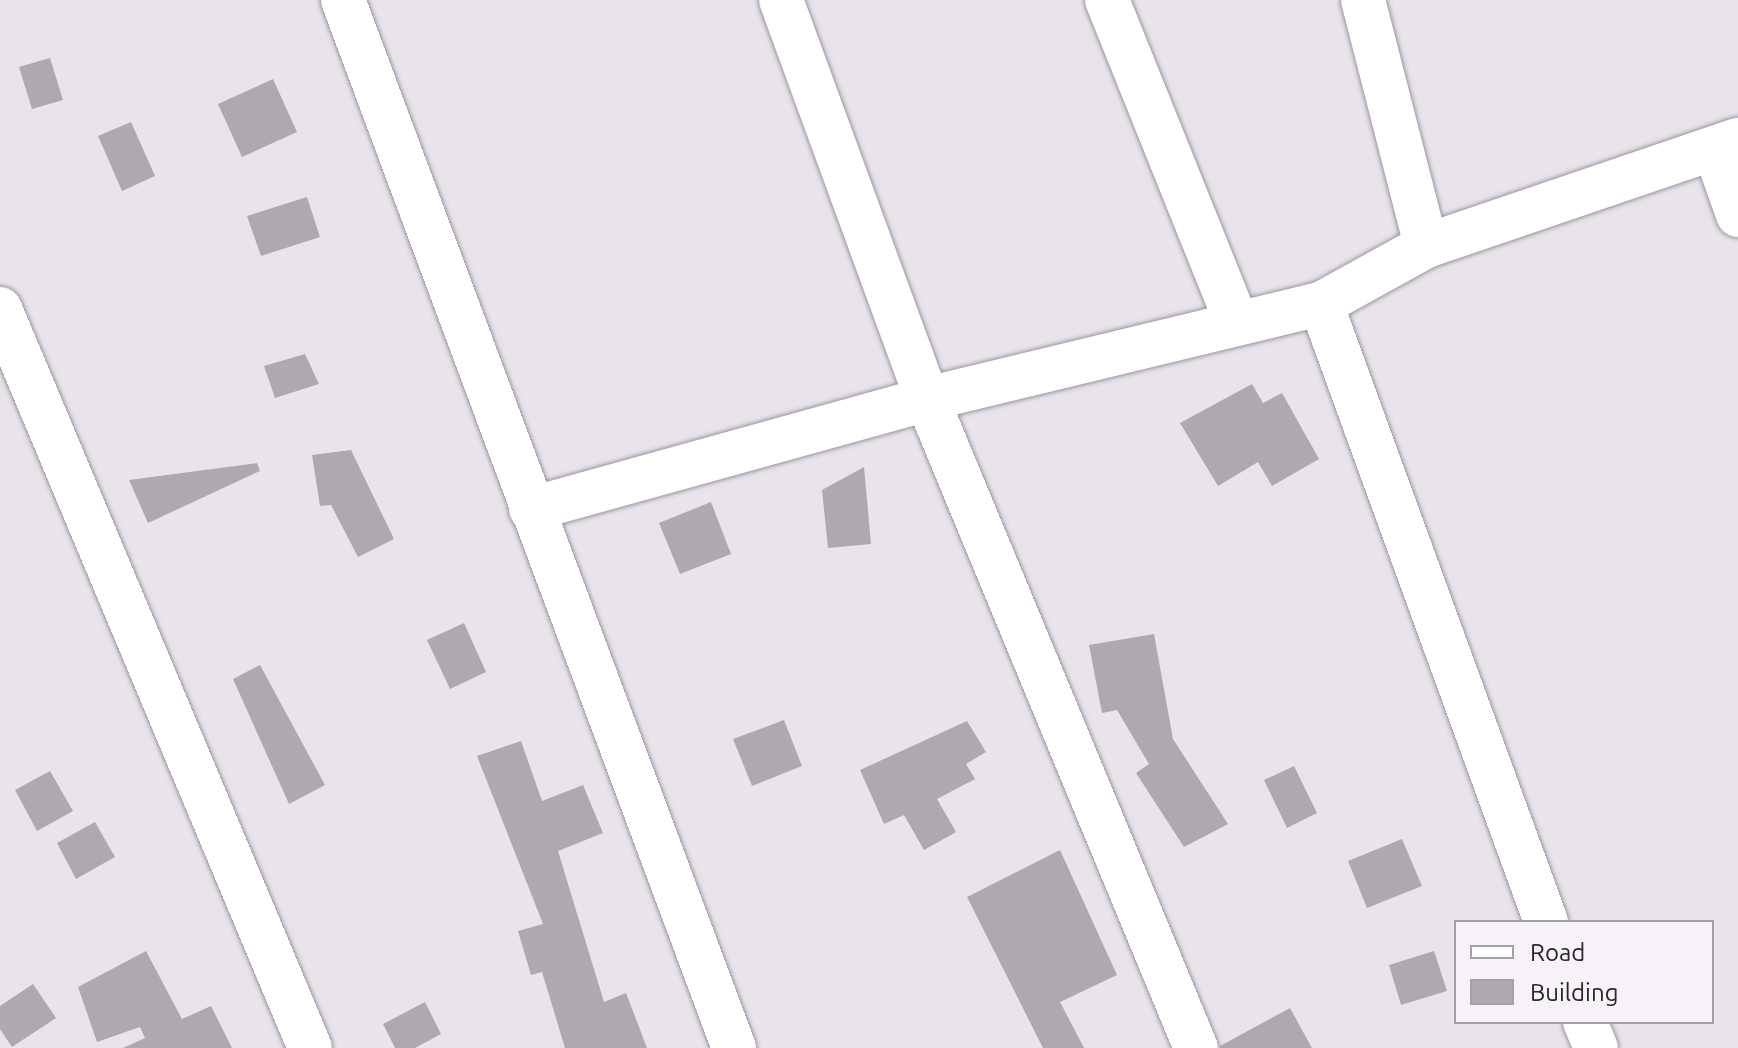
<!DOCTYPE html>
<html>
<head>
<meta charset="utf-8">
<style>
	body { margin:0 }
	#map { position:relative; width:1738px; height:1048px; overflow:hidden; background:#e9e4ec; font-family:Ubuntu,sans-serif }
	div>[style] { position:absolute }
	.building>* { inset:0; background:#aea9b1 }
	.roads { filter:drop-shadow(0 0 2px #9b969e) drop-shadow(0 0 2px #9b969e) }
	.minor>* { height:44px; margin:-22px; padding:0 22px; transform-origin:22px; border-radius:22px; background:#fff }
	span { translate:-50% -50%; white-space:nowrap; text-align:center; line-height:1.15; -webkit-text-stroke:6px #f7f1fa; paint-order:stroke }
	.legend { position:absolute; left:1454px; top:920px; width:260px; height:104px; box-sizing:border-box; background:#f7f1fa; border:2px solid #a5a0a7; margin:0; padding:10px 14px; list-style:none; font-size:24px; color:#29272a }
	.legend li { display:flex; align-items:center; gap:16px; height:40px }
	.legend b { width:40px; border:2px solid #a5a0a7 }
</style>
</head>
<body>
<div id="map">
	<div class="building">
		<i style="clip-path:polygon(50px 58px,63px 100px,32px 109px,19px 67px)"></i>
		<i style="clip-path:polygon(273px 79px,297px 132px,242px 157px,218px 104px)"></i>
		<i style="clip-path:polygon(131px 122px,155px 176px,122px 191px,98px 136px)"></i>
		<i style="clip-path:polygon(307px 197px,320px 237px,261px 256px,247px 216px)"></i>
		<i style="clip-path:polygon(305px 354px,319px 384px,275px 398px,264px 366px)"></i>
		<i style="clip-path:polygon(1252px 384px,1263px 403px,1282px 393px,1319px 459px,1272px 486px,1258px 462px,1218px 486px,1180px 423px)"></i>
		<i style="clip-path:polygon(351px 450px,394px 539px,358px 557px,331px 505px,320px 506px,312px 455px)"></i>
		<i style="clip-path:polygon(257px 463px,260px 471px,148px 523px,129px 480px)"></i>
		<i style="clip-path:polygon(864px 467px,871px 544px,828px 548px,822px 490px)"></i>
		<i style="clip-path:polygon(711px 502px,731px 554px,680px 574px,659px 523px)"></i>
		<i style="clip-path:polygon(464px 623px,486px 672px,450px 689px,427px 640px)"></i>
		<i style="clip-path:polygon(1154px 634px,1173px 739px,1228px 824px,1184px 847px,1136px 773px,1149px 764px,1117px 710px,1102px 713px,1089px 645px)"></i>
		<i style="clip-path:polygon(260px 665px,325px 785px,289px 804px,233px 679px)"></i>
		<i style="clip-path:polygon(784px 720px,802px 766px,752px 786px,733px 739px)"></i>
		<i style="clip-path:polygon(967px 721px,986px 752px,966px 764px,975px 779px,937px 799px,956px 832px,924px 850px,904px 815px,884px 824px,860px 770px)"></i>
		<i style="clip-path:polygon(521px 741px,542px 801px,583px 785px,603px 833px,558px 851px,604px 1002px,626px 993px,647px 1048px,565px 1048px,542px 972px,531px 975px,518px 931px,543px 924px,477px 756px)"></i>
		<i style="clip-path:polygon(1294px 766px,1317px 813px,1287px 828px,1264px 780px)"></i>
		<i style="clip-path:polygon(50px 771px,73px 811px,37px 831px,15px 790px)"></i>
		<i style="clip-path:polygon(95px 822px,115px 857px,76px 879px,57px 843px)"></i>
		<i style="clip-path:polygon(1402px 839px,1422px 886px,1367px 908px,1348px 861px)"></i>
		<i style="clip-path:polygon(1060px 850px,1117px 975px,1060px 1002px,1084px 1048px,1043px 1048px,967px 897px)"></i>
		<i style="clip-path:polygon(146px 951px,182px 1019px,211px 1006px,232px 1048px,123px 1048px,145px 1038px,140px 1027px,97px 1042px,78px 987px)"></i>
		<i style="clip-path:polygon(1434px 951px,1447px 991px,1401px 1005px,1389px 965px)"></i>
		<i style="clip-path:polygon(33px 984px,56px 1018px,12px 1047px,0 1029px,0 1006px)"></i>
		<i style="clip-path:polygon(425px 1002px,441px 1034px,415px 1048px,395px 1048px,383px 1024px)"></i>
		<i style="clip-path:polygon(1290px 1008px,1312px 1048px,1220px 1048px,1220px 1046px)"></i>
	</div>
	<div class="roads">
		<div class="minor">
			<i style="left:343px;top:0;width:1119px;rotate:69.54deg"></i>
			<i style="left:781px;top:0;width:425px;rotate:69.9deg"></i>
			<i style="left:927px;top:399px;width:703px;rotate:67.49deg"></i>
			<i style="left:1107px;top:0;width:346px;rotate:68.1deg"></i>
			<i style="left:1363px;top:0;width:254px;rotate:75.6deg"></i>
			<i style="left:1715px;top:150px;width:69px;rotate:70.5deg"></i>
			<i style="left:1321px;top:304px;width:658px;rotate:69.99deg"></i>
			<i style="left:0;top:309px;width:801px;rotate:67.24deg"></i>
			<i style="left:531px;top:509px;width:411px;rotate:-15.5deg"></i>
			<i style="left:927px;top:399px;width:405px;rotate:-13.6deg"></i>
			<i style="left:1321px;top:304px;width:120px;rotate:-28.9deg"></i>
			<i style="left:1426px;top:246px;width:330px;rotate:-18.8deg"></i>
			<i style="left:1585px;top:1022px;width:28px;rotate:67deg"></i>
		</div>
	</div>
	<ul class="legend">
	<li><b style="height:10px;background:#fff"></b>Road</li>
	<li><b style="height:22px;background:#aea9b1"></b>Building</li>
	</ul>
</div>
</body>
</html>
